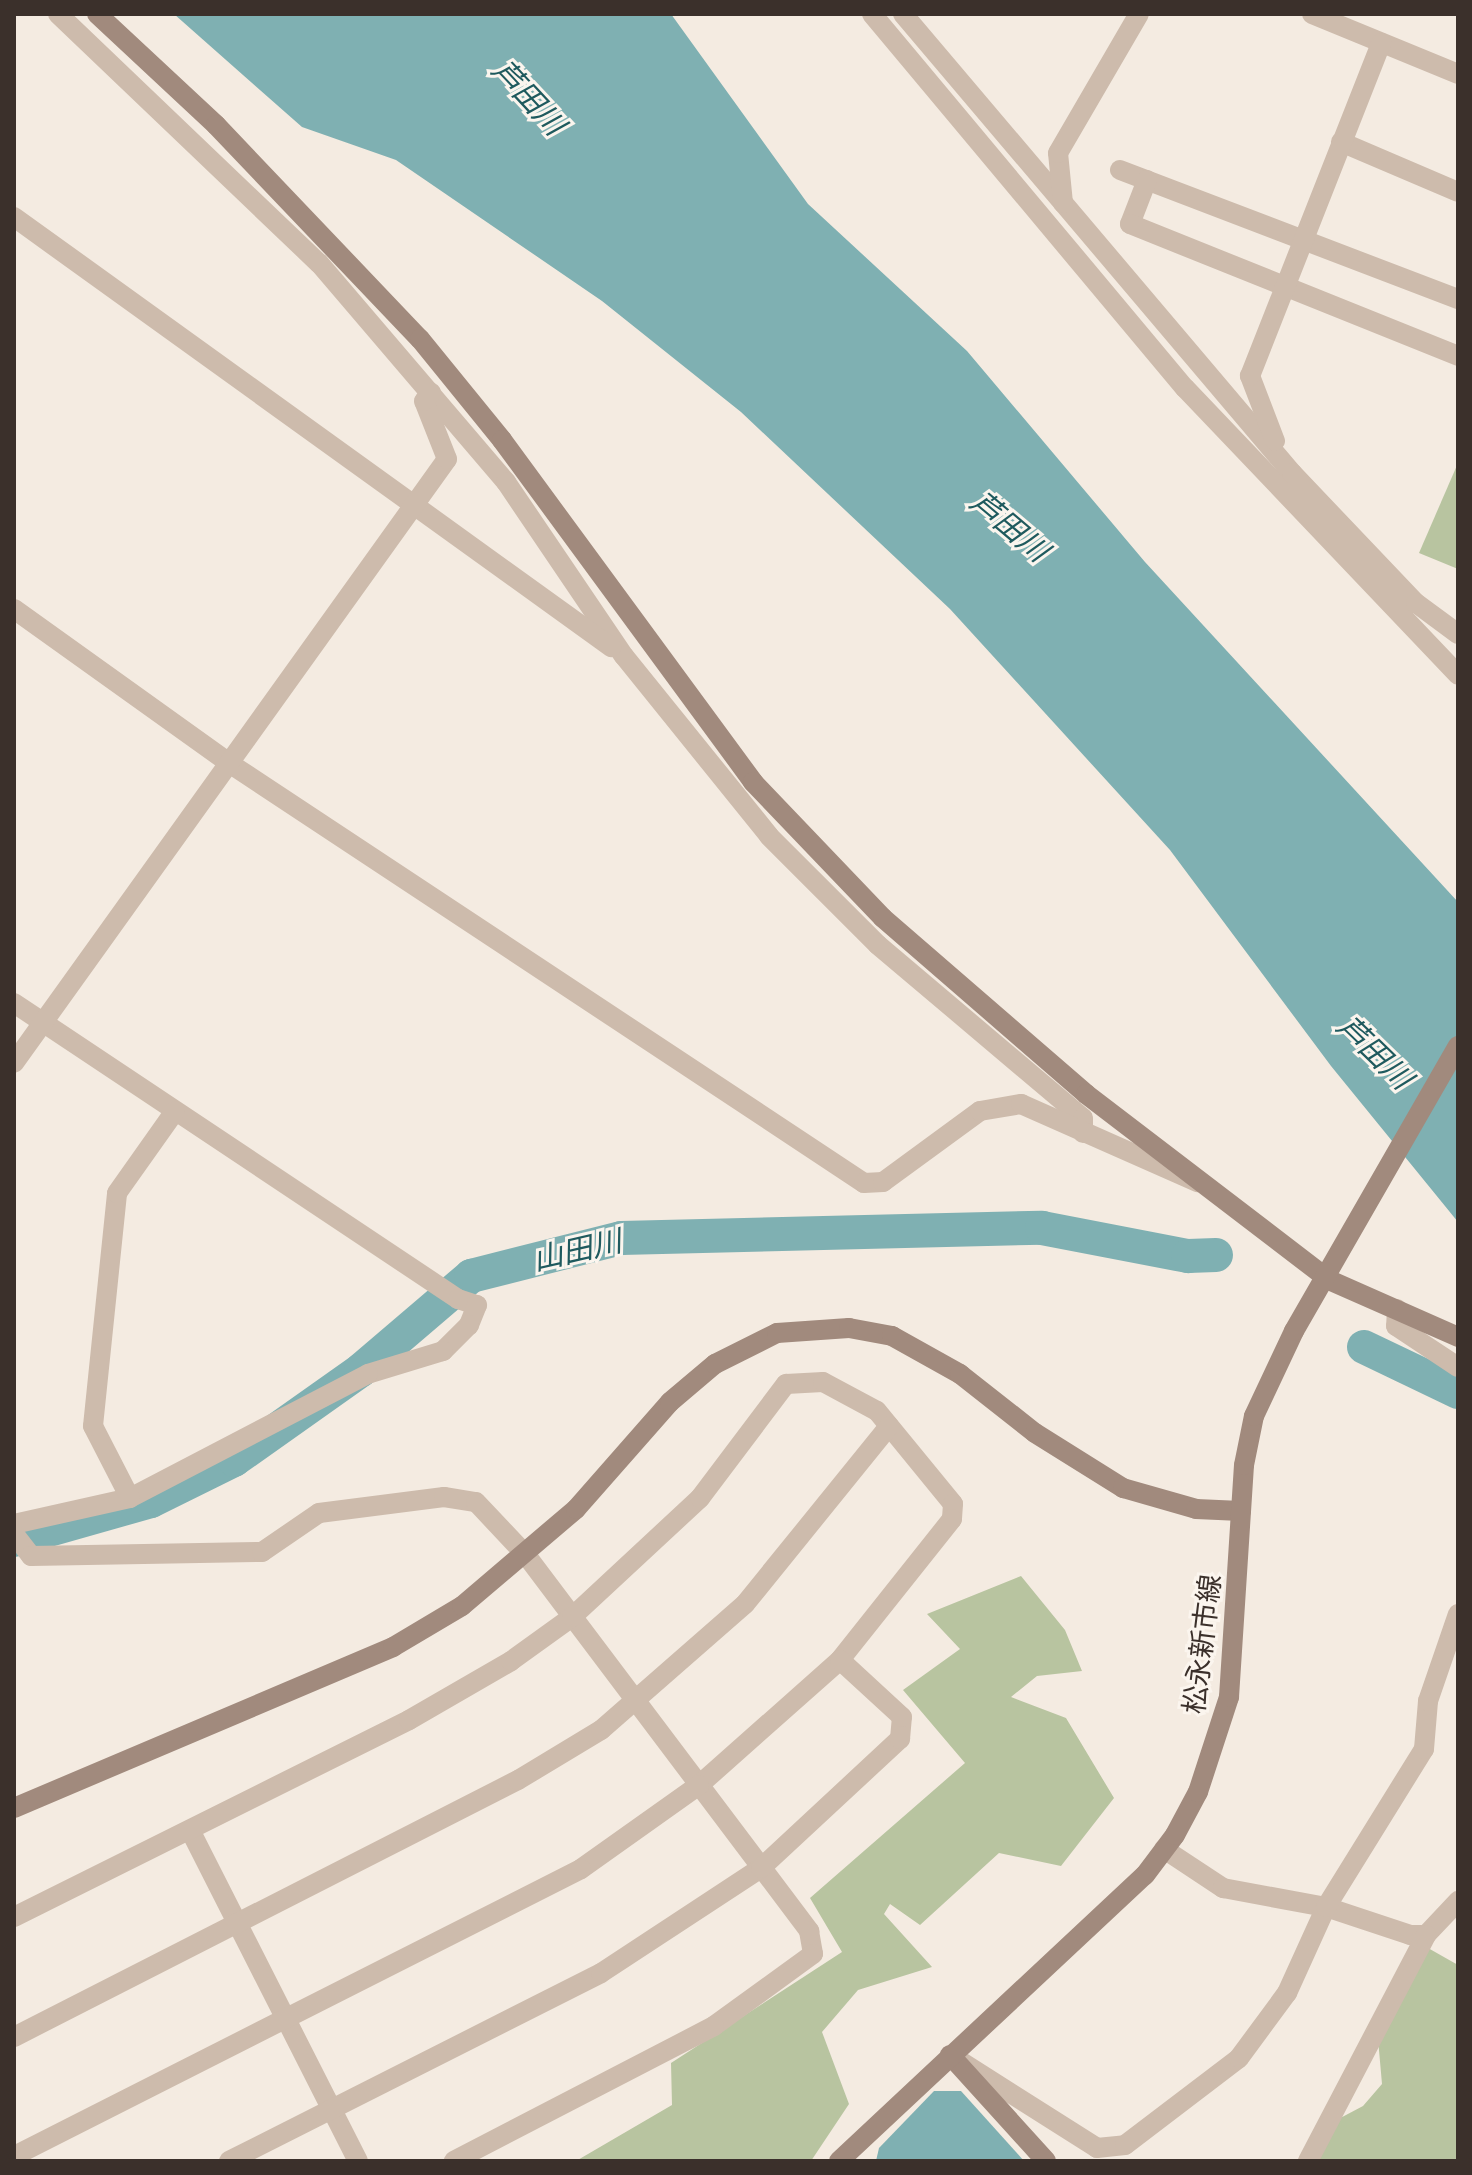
<!DOCTYPE html>
<html>
<head>
<meta charset="utf-8">
<style>
	body { margin:0 }
	#map { position:relative; width:1472px; height:2175px; overflow:hidden; background:#f4ebe1; font-family:Mulish,"Noto Sans JP",sans-serif }
	div>[style] { position:absolute }
	.green>* { inset:0; background:#b8c4a0 }
	.water>* { inset:0; background:#7fb0b2 }
	.river>* { height:34px; margin:-17px; padding:0 17px; transform-origin:17px; border-radius:17px; background:#7fb0b2 }
	.street>* { height:20px; margin:-10px; padding:0 10px; transform-origin:10px; border-radius:10px; background:#cdbbac }
	.secondary>* { height:20px; margin:-10px; padding:0 10px; transform-origin:10px; border-radius:10px; background:#a18a7d }
	span { translate:-50% -50%; white-space:nowrap; text-align:center; line-height:1.15; -webkit-text-stroke:6px #fbf5ee; paint-order:stroke }
	.street-label { font-size:28px; color:#3b302b }
	.water-label { font-size:30px; color:#1f5a5e; font-style:italic }
	.frame { position:absolute; inset:0; border:16px solid #3b302b; pointer-events:none }
</style>
</head>
<body>
<div id="map">
	<div class="green">
		<i style="clip-path:polygon(1458px 463px,1458px 569px,1419px 553px)"></i>
		<i style="clip-path:polygon(1021px 1576px,1065px 1630px,1082px 1671px,1037px 1676px,1011px 1697px,1066px 1718px,1114px 1798px,1061px 1866px,999px 1853px,920px 1925px,890px 1904px,884px 1914px,932px 1967px,858px 1990px,822px 2032px,849px 2104px,811px 2161px,576px 2161px,672px 2105px,671px 2063px,842px 1952px,810px 1898px,965px 1763px,903px 1690px,960px 1649px,927px 1614px)"></i>
		<i style="clip-path:polygon(1428px 1948px,1458px 1965px,1458px 2161px,1313px 2161px,1329px 2124px,1363px 2106px,1382px 2084px,1378px 2039px)"></i>
	</div>
	<div class="water">
		<i style="clip-path:polygon(174px 14px,671px 14px,808px 204px,967px 351px,1145px 562px,1458px 902px,1458px 1222px,1331px 1066px,1170px 850px,950px 609px,741px 412px,602px 301px,396px 160px,302px 127px)"></i>
		<i style="clip-path:polygon(934px 2091px,961px 2091px,1024px 2161px,876px 2161px,879px 2148px)"></i>
	</div>
	<div class="river">
		<i style="left:1364px;top:1347px;width:104px;rotate:25.6deg"></i>
		<i style="left:14px;top:1540px;width:142px;rotate:-15.9deg"></i>
		<i style="left:151px;top:1501px;width:93px;rotate:-26.3deg"></i>
		<i style="left:234px;top:1460px;width:156px;rotate:-35.3deg"></i>
		<i style="left:361px;top:1370px;width:145px;rotate:-40.5deg"></i>
		<i style="left:471px;top:1276px;width:155px;rotate:-14.2deg"></i>
		<i style="left:621px;top:1238px;width:421px;rotate:-1.4deg"></i>
		<i style="left:1042px;top:1228px;width:149px;rotate:10.9deg"></i>
		<i style="left:1188px;top:1256px;width:28px;rotate:-2deg"></i>
	</div>
	<div class="street">
		<i style="left:58px;top:14px;width:361px;rotate:43.7deg"></i>
		<i style="left:319px;top:263px;width:288px;rotate:49.5deg"></i>
		<i style="left:506px;top:482px;width:210px;rotate:55.9deg"></i>
		<i style="left:624px;top:656px;width:231px;rotate:51.1deg"></i>
		<i style="left:769px;top:836px;width:154px;rotate:45deg"></i>
		<i style="left:878px;top:945px;width:268px;rotate:40.2deg"></i>
		<i style="left:1083px;top:1118px;width:15px;rotate:90deg"></i>
		<i style="left:872px;top:14px;width:488px;rotate:50.1deg"></i>
		<i style="left:1185px;top:388px;width:396px;rotate:46.4deg"></i>
		<i style="left:903px;top:14px;width:602px;rotate:49.72deg"></i>
		<i style="left:1292px;top:473px;width:180px;rotate:46.4deg"></i>
		<i style="left:1416px;top:603px;width:52px;rotate:36.4deg"></i>
		<i style="left:1312px;top:14px;width:158px;rotate:22.3deg"></i>
		<i style="left:1341px;top:142px;width:127px;rotate:23.1deg"></i>
		<i style="left:1120px;top:170px;width:362px;rotate:20.9deg"></i>
		<i style="left:1147px;top:180px;width:47px;rotate:111.1deg"></i>
		<i style="left:1130px;top:224px;width:354px;rotate:21.9deg"></i>
		<i style="left:1063px;top:203px;width:50px;rotate:-95.7deg"></i>
		<i style="left:1058px;top:153px;width:161px;rotate:-59.8deg"></i>
		<i style="left:14px;top:217px;width:736px;rotate:35.76deg"></i>
		<i style="left:1275px;top:441px;width:70px;rotate:-111deg"></i>
		<i style="left:1250px;top:376px;width:358px;rotate:-68.5deg"></i>
		<i style="left:14px;top:609px;width:264px;rotate:35.6deg"></i>
		<i style="left:229px;top:763px;width:761px;rotate:33.48deg"></i>
		<i style="left:864px;top:1183px;width:19px;rotate:-3deg"></i>
		<i style="left:883px;top:1182px;width:120px;rotate:-36.2deg"></i>
		<i style="left:980px;top:1111px;width:42px;rotate:-9.7deg"></i>
		<i style="left:1021px;top:1104px;width:193px;rotate:23.9deg"></i>
		<i style="left:14px;top:1003px;width:534px;rotate:33.69deg"></i>
		<i style="left:458px;top:1299px;width:20px;rotate:18deg"></i>
		<i style="left:477px;top:1305px;width:22px;rotate:112deg"></i>
		<i style="left:469px;top:1325px;width:37px;rotate:135deg"></i>
		<i style="left:443px;top:1351px;width:78px;rotate:163deg"></i>
		<i style="left:368px;top:1374px;width:268px;rotate:152.5deg"></i>
		<i style="left:130px;top:1498px;width:119px;rotate:167.4deg"></i>
		<i style="left:14px;top:1063px;width:743px;rotate:-54.36deg"></i>
		<i style="left:447px;top:459px;width:62px;rotate:-111.6deg"></i>
		<i style="left:424px;top:401px;width:11px;rotate:-49deg"></i>
		<i style="left:1397px;top:1309px;width:17px;rotate:93deg"></i>
		<i style="left:1396px;top:1326px;width:74px;rotate:33.5deg"></i>
		<i style="left:130px;top:1498px;width:81px;rotate:-117.2deg"></i>
		<i style="left:93px;top:1426px;width:234px;rotate:-84.1deg"></i>
		<i style="left:117px;top:1193px;width:100px;rotate:-54.7deg"></i>
		<i style="left:14px;top:1534px;width:28px;rotate:52deg"></i>
		<i style="left:31px;top:1556px;width:231px;rotate:-1deg"></i>
		<i style="left:262px;top:1552px;width:69px;rotate:-34.4deg"></i>
		<i style="left:319px;top:1513px;width:126px;rotate:-7.3deg"></i>
		<i style="left:444px;top:1497px;width:32px;rotate:9deg"></i>
		<i style="left:476px;top:1502px;width:73px;rotate:46.7deg"></i>
		<i style="left:526px;top:1555px;width:471px;rotate:53deg"></i>
		<i style="left:809px;top:1931px;width:23px;rotate:80deg"></i>
		<i style="left:813px;top:1954px;width:122px;rotate:144deg"></i>
		<i style="left:714px;top:2026px;width:293px;rotate:152.6deg"></i>
		<i style="left:190px;top:1830px;width:371px;rotate:63.1deg"></i>
		<i style="left:1164px;top:1849px;width:71px;rotate:33.5deg"></i>
		<i style="left:1223px;top:1888px;width:105px;rotate:10.5deg"></i>
		<i style="left:1326px;top:1907px;width:89px;rotate:18.4deg"></i>
		<i style="left:1410px;top:1935px;width:16px"></i>
		<i style="left:1426px;top:1935px;width:47px;rotate:-46.7deg"></i>
		<i style="left:14px;top:1917px;width:441px;rotate:-26.5deg"></i>
		<i style="left:409px;top:1720px;width:118px;rotate:-30deg"></i>
		<i style="left:511px;top:1661px;width:75px;rotate:-35.8deg"></i>
		<i style="left:572px;top:1617px;width:175px;rotate:-42.9deg"></i>
		<i style="left:700px;top:1498px;width:143px;rotate:-53deg"></i>
		<i style="left:786px;top:1384px;width:37px;rotate:-3deg"></i>
		<i style="left:823px;top:1382px;width:61px;rotate:28.2deg"></i>
		<i style="left:877px;top:1411px;width:120px;rotate:50.7deg"></i>
		<i style="left:953px;top:1504px;width:15px;rotate:94deg"></i>
		<i style="left:952px;top:1519px;width:180px;rotate:128.5deg"></i>
		<i style="left:840px;top:1660px;width:188px;rotate:138.4deg"></i>
		<i style="left:699px;top:1785px;width:145px;rotate:144.6deg"></i>
		<i style="left:581px;top:1869px;width:635px;rotate:153.15deg"></i>
		<i style="left:14px;top:2037px;width:566px;rotate:-27.02deg"></i>
		<i style="left:518px;top:1780px;width:97px;rotate:-31.1deg"></i>
		<i style="left:601px;top:1730px;width:191px;rotate:-41.2deg"></i>
		<i style="left:745px;top:1604px;width:229px;rotate:-51deg"></i>
		<i style="left:960px;top:2061px;width:162px;rotate:32.4deg"></i>
		<i style="left:1097px;top:2148px;width:28px;rotate:-6deg"></i>
		<i style="left:1125px;top:2145px;width:143px;rotate:-37.3deg"></i>
		<i style="left:1239px;top:2058px;width:81px;rotate:-53.6deg"></i>
		<i style="left:1287px;top:1993px;width:94px;rotate:-65.6deg"></i>
		<i style="left:1326px;top:1907px;width:186px;rotate:-58.2deg"></i>
		<i style="left:1424px;top:1749px;width:48px;rotate:-85.2deg"></i>
		<i style="left:1428px;top:1701px;width:92px;rotate:-71deg"></i>
		<i style="left:229px;top:2161px;width:417px;rotate:-26.8deg"></i>
		<i style="left:601px;top:1973px;width:191px;rotate:-33.3deg"></i>
		<i style="left:761px;top:1868px;width:190px;rotate:-42.9deg"></i>
		<i style="left:900px;top:1739px;width:22px;rotate:-85deg"></i>
		<i style="left:902px;top:1717px;width:84px;rotate:-137.4deg"></i>
		<i style="left:1308px;top:2161px;width:255px;rotate:-62.4deg"></i>
	</div>
	<div class="secondary">
		<i style="left:97px;top:14px;width:163px;rotate:43deg"></i>
		<i style="left:216px;top:125px;width:296px;rotate:46.4deg"></i>
		<i style="left:420px;top:339px;width:130px;rotate:50.9deg"></i>
		<i style="left:502px;top:440px;width:424px;rotate:53.7deg"></i>
		<i style="left:753px;top:782px;width:188px;rotate:46.3deg"></i>
		<i style="left:883px;top:918px;width:269px;rotate:40.9deg"></i>
		<i style="left:1086px;top:1094px;width:306px;rotate:37.4deg"></i>
		<i style="left:1329px;top:1280px;width:141px;rotate:23.8deg"></i>
		<i style="left:14px;top:1808px;width:412px;rotate:-23deg"></i>
		<i style="left:393px;top:1647px;width:80px;rotate:-30.7deg"></i>
		<i style="left:462px;top:1606px;width:150px;rotate:-40.4deg"></i>
		<i style="left:576px;top:1509px;width:142px;rotate:-48.7deg"></i>
		<i style="left:670px;top:1402px;width:59px;rotate:-40.2deg"></i>
		<i style="left:715px;top:1364px;width:69px;rotate:-26.6deg"></i>
		<i style="left:777px;top:1333px;width:72px;rotate:-4deg"></i>
		<i style="left:849px;top:1328px;width:44px;rotate:10.5deg"></i>
		<i style="left:892px;top:1336px;width:78px;rotate:29.2deg"></i>
		<i style="left:960px;top:1374px;width:95px;rotate:38.2deg"></i>
		<i style="left:1035px;top:1433px;width:104px;rotate:32deg"></i>
		<i style="left:1123px;top:1488px;width:76px;rotate:16deg"></i>
		<i style="left:1196px;top:1509px;width:45px;rotate:2.5deg"></i>
		<i style="left:950px;top:2055px;width:143px;rotate:47.8deg"></i>
		<i style="left:839px;top:2161px;width:419px;rotate:-43.1deg"></i>
		<i style="left:1145px;top:1875px;width:50px;rotate:-53.1deg"></i>
		<i style="left:1175px;top:1835px;width:49px;rotate:-61.9deg"></i>
		<i style="left:1198px;top:1792px;width:100px;rotate:-71.9deg"></i>
		<i style="left:1229px;top:1697px;width:232px;rotate:-86.3deg"></i>
		<i style="left:1244px;top:1465px;width:50px;rotate:-78.5deg"></i>
		<i style="left:1254px;top:1416px;width:94px;rotate:-64.8deg"></i>
		<i style="left:1294px;top:1331px;width:329px;rotate:-60.1deg"></i>
	</div>
	<div class="street-label">
		<span style="left:1202px;top:1644px;rotate:-83deg">松永新市線</span>
	</div>
	<div class="water-label">
		<span style="left:529px;top:97px;rotate:47deg">芦田川</span>
		<span style="left:1010px;top:526px;rotate:40deg">芦田川</span>
		<span style="left:1375px;top:1052px;rotate:44deg">芦田川</span>
		<span style="left:577px;top:1250px;rotate:-13deg">山田川</span>
	</div>
	<div class="frame"></div>
</div>
</body>
</html>
